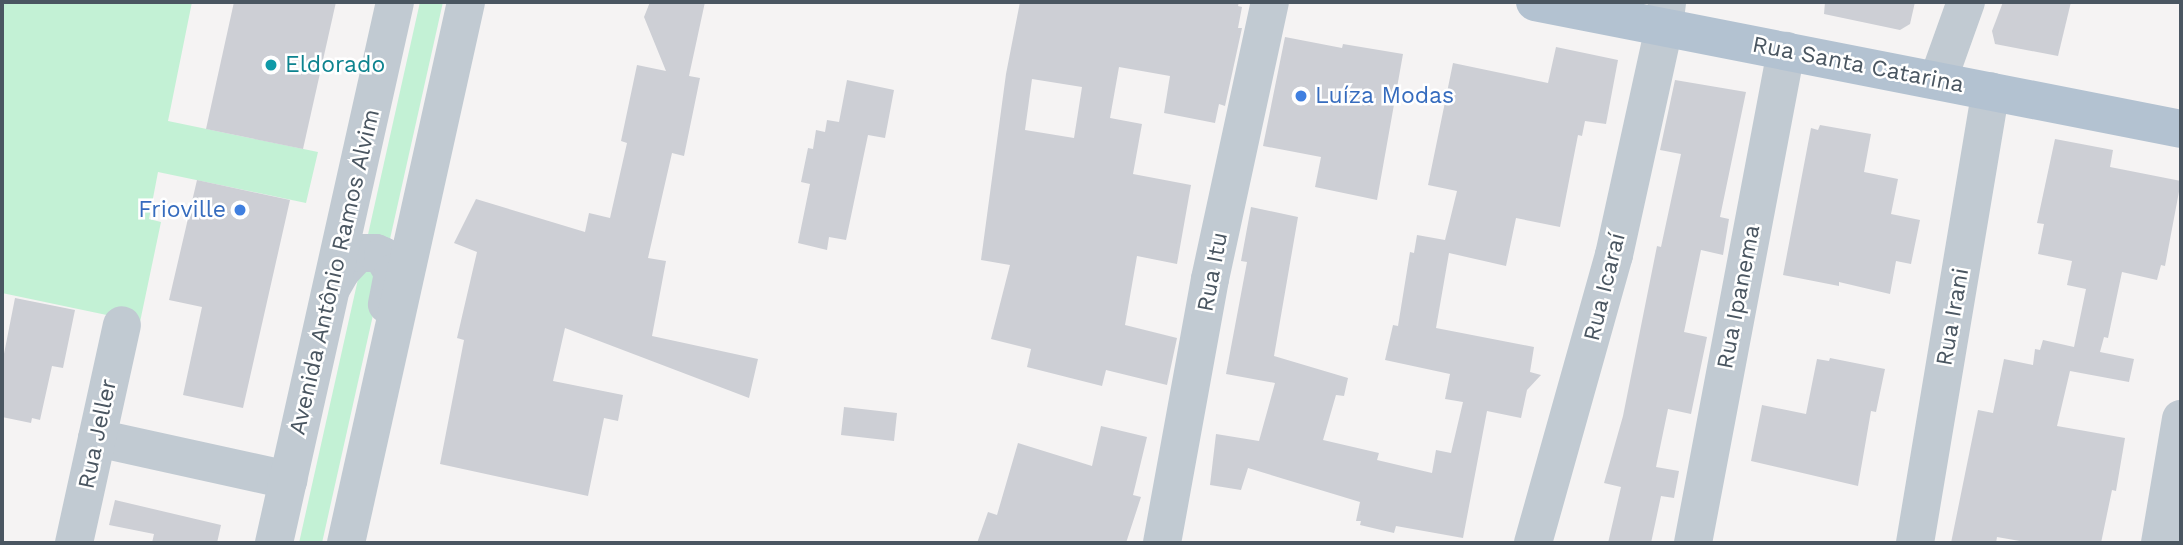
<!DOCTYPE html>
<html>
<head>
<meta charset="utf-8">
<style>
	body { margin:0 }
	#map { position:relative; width:2183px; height:545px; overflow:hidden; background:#f5f3f3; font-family:"Work Sans",sans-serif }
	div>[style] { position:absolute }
	.green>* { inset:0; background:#c3f1d5 }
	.building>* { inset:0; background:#cdcfd5 }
	.minor>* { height:38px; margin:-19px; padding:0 19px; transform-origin:19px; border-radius:19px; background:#c1cad2 }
	.major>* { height:38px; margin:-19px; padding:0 19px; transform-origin:19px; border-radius:19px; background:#b3c2d1 }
	.dots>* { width:19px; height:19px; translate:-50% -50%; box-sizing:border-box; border:4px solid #fff; border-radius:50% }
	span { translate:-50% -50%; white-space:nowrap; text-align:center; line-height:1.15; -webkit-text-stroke:5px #fff; paint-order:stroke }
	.culture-label { font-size:23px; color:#0d838f }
	.left { translate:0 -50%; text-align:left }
	.street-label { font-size:23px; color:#4a5661 }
	.shop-label { font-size:23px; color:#366cbe }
	.right { translate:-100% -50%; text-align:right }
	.frame { position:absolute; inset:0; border:4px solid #4a5661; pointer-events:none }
</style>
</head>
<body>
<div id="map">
	<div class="green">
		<i style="clip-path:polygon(2px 2px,192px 2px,168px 121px,318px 152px,306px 203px,158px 172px,149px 219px,161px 222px,140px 322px,2px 293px)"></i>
		<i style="clip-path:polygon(420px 2px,443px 2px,322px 543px,299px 543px)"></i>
	</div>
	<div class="building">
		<i style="clip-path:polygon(234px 2px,336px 2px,303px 149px,206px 129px)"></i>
		<i style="clip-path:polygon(650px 2px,705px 2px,689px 76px,700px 78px,684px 156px,672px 153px,648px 258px,666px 261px,652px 336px,758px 359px,749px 398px,565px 328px,553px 381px,623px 395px,618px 421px,604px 418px,588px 496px,440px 464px,464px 340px,457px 338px,477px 252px,454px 243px,476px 199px,585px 232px,589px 213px,610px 218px,627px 143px,621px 141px,637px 65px,666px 71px,644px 17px)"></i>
		<i style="clip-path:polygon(evenodd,1020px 2px,1239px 2px,1238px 6px,1242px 7px,1238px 28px,1242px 28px,1225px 106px,1219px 104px,1215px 123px,1164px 113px,1170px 76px,1119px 67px,1110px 118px,1142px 124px,1133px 174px,1191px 185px,1177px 264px,1137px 256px,1125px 325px,1177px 338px,1167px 385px,1106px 370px,1102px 386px,1027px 367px,1031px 349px,991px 339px,1010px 265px,981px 260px,1006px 74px,1020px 2px,1032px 79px,1082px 87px,1074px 138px,1025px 130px,1032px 79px)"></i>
		<i style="clip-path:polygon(1825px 2px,1915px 2px,1910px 24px,1900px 30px,1824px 14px)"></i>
		<i style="clip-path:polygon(2003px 2px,2071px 2px,2058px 56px,1995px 44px,1992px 31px)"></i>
		<i style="clip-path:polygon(1285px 37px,1342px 48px,1343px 44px,1403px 54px,1377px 200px,1315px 187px,1321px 157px,1263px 146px)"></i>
		<i style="clip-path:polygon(1556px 47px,1618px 60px,1606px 124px,1585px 121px,1582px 136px,1578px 135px,1560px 227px,1516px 218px,1506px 266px,1449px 253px,1436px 328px,1534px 347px,1530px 372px,1541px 375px,1527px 390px,1521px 418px,1487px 411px,1463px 538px,1396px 526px,1394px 533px,1360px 525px,1361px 521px,1356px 521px,1360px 502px,1248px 468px,1241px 490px,1210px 485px,1216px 434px,1259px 441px,1275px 383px,1226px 374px,1247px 262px,1241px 261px,1251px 207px,1298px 217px,1274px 356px,1348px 378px,1344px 396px,1336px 395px,1323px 440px,1379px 453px,1377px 460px,1432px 473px,1436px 450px,1451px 453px,1463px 402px,1445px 399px,1450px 374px,1385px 360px,1393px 325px,1398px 326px,1410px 252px,1414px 253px,1417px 235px,1445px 240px,1457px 191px,1428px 185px,1453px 63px,1548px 83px)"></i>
		<i style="clip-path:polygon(847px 80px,894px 90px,885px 138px,868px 135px,846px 240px,829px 237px,827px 250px,798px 243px,810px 184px,801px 182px,808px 148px,813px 149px,816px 130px,825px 132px,827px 120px,839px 122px)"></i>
		<i style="clip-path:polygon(1675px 80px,1746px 92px,1720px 217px,1729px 219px,1723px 255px,1701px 250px,1684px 332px,1707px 337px,1691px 414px,1668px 409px,1656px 467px,1679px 471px,1674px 498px,1661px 496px,1651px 543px,1608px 543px,1621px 487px,1604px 483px,1623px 416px,1657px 246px,1661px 247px,1681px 154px,1660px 150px)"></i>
		<i style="clip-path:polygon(1820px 125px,1871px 134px,1864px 172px,1898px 179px,1891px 214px,1920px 220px,1911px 264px,1896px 261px,1890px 294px,1839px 282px,1839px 286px,1783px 275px,1811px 128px,1818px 130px)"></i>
		<i style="clip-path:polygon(2055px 139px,2113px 150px,2110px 167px,2181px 181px,2165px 266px,2161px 265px,2157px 280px,2122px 272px,2108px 338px,2104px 337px,2100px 352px,2134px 359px,2129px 382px,2070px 371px,2057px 426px,2125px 438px,2116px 491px,2112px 490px,2101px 543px,2031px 543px,1997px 537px,1996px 543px,1951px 543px,1978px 410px,1993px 413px,2004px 359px,2033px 365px,2035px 349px,2040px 350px,2043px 340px,2074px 347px,2086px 289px,2067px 285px,2072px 261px,2038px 254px,2044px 224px,2037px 223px)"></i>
		<i style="clip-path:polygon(197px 180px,290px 200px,243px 408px,183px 395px,202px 307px,169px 300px)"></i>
		<i style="clip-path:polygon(15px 298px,75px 310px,63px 368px,52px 366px,40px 420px,32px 418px,31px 423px,2px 417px,2px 364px)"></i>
		<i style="clip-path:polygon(1830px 358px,1885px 369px,1876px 412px,1871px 411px,1858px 486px,1751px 461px,1762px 405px,1806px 414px,1817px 359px,1829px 361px)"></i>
		<i style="clip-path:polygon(844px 407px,897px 413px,894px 441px,841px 435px)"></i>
		<i style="clip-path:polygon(1101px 426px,1147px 437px,1133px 495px,1141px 497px,1126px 543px,977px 543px,988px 512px,997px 515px,1018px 443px,1092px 466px)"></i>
		<i style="clip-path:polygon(115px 500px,221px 525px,217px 543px,152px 543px,154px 534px,109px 525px)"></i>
	</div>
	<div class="minor">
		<i style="left:1938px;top:80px;width:83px;rotate:-70.3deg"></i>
		<i style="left:332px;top:287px;width:20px;rotate:-60deg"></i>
		<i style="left:342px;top:270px;width:23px;rotate:-47deg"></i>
		<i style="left:358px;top:253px;width:18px"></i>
		<i style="left:376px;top:253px;width:8px;rotate:23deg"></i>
		<i style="left:383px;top:256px;width:20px;rotate:60deg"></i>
		<i style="left:393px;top:273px;width:32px;rotate:101deg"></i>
		<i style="left:97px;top:438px;width:196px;rotate:12.4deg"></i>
		<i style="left:74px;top:543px;width:223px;rotate:-77.6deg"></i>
		<i style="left:274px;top:543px;width:554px;rotate:-77.39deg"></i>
		<i style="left:346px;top:543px;width:554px;rotate:-77.49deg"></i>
		<i style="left:1162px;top:543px;width:268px;rotate:-79.7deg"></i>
		<i style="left:1210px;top:279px;width:283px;rotate:-77.8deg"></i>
		<i style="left:1533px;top:543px;width:299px;rotate:-74.3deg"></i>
		<i style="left:1614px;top:255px;width:233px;rotate:-77.6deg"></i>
		<i style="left:1664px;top:27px;width:25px;rotate:-83deg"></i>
		<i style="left:1693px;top:543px;width:501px;rotate:-79.3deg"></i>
		<i style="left:1915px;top:543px;width:458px;rotate:-80.5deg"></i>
		<i style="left:2160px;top:543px;width:126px;rotate:-80.4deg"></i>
	</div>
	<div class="major">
		<i style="left:1535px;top:2px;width:658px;rotate:11.12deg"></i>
	</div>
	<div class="dots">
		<i style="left:271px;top:65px;background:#0f9aa8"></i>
		<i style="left:1301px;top:96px;background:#3f7fe0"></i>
		<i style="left:240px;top:210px;background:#3f7fe0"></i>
	</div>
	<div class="culture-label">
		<span class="left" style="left:285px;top:65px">Eldorado</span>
	</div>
	<div class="street-label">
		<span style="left:1858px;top:65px;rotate:11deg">Rua Santa Catarina</span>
		<span style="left:335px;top:272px;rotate:-77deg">Avenida Antônio Ramos Alvim</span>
		<span style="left:1213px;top:272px;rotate:-79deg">Rua Itu</span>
		<span style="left:1605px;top:287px;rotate:-76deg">Rua Icaraí</span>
		<span style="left:1739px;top:297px;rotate:-79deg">Rua Ipanema</span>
		<span style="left:1953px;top:317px;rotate:-80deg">Rua Irani</span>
		<span style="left:98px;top:434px;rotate:-78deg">Rua Jeller</span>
	</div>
	<div class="shop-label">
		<span class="left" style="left:1315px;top:96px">Luíza Modas</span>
		<span class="right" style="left:226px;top:210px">Frioville</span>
	</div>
	<div class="frame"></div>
</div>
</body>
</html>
